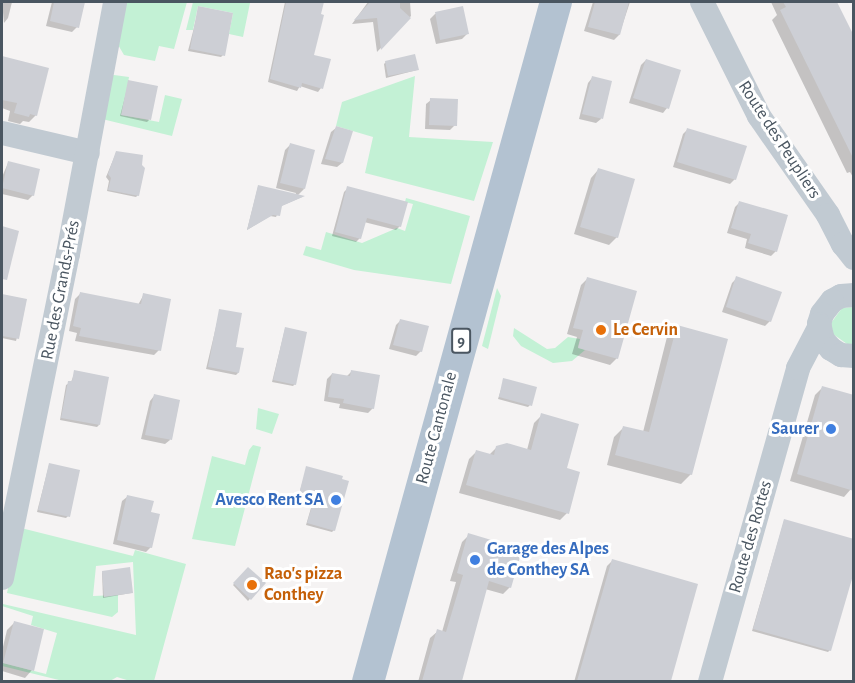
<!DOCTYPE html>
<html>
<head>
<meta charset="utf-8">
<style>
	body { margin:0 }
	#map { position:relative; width:855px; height:683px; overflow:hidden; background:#f5f3f3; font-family:"Alegreya Sans",sans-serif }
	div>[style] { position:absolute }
	.green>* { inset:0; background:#c3f1d5 }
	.shadow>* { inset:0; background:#0003 }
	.building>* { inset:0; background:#cdcfd5 }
	.minor>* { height:24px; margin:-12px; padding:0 12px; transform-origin:12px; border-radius:12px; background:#c1cad2 }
	.major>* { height:32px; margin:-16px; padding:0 16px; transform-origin:16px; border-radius:16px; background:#b3c2d1 }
	.dots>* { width:16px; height:16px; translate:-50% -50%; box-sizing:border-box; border:3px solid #fff; border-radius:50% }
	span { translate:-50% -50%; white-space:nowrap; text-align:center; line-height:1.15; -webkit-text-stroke:6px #fff; paint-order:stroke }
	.shield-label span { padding:2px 4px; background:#fff; border:2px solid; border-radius:4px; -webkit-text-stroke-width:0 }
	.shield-label { font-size:16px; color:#4a5661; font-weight:700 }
	.street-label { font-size:18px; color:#4a5661 }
	.food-label { font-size:18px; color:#c56008; font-weight:700 }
	.left { translate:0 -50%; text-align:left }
	.shop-label { font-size:18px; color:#366cbe; font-weight:700 }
	.right { translate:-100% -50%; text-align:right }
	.frame { position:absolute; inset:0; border:3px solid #4a5661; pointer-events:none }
</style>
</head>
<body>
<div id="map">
	<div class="green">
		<i style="clip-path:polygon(125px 2px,187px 2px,174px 49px,159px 46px,155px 61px,124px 55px,117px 43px)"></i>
		<i style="clip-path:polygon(193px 2px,250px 3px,243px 37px,229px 34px,233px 13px,198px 6px,193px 30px,186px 30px)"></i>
		<i style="clip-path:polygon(114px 75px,129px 77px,122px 115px,159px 122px,165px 95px,182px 99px,172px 136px,102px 119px,111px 76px)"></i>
		<i style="clip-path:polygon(415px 76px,409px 137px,493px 142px,474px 201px,365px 173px,373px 137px,336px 126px,342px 102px)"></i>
		<i style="clip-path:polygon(406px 198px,470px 216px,451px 284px,354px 270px,303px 255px,306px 246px,321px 250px,326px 232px,362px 243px,397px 228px,405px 231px,413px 204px,405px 202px)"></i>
		<i style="clip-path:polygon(497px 288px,501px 296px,488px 349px,482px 346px)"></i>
		<i style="clip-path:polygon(853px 307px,853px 344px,847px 344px,833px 334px,831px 323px,842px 308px)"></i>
		<i style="clip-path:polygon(514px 328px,547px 349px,555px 348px,568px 337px,580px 339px,578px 347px,585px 350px,572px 361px,553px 363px,521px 346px,513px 336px)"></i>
		<i style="clip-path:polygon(258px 408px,279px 414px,272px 434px,256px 429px)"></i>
		<i style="clip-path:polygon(253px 445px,261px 447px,235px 546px,192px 539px,212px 456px,245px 465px,249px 450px)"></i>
		<i style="clip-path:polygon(21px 528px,133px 556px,135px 550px,186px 564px,154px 681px,130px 681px,117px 677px,110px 681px,63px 681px,2px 666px,3px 663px,46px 674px,57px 633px,31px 625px,33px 616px,2px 606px,3px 604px,136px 635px,133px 562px,96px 566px,93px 596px,118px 595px,118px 612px,112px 617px,7px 593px)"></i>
	</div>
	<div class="shadow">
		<i style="clip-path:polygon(2px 2px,12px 2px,8px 18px,4px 23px)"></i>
		<i style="clip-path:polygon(52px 2px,83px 2px,77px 27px,72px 32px,46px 26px)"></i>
		<i style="clip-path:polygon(285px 2px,322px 2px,313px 57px,321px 88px,318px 92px,300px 86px,297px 91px,268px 82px)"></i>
		<i style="clip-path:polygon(368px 2px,410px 2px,411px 16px,377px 52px,373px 22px,352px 24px)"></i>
		<i style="clip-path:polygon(593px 2px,630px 2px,619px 35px,614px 40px,584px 31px)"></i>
		<i style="clip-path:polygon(771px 2px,836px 2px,854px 38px,854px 179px,850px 172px,847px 173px,772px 20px,777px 15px)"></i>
		<i style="clip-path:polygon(199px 8px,223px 55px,221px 57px,188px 51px)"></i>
		<i style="clip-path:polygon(462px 8px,467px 34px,462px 39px,436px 44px,430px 19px,435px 14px)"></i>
		<i style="clip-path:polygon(2px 58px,47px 69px,36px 115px,29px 122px,23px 121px,20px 124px,8px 121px,10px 111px,2px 108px)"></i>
		<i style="clip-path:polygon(646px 60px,667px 108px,663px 113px,629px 103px,641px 65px)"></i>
		<i style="clip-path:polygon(386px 62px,417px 70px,386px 78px,384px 64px)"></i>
		<i style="clip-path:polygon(592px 78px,601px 119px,596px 123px,579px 119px,588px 83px)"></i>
		<i style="clip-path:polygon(129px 82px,149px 120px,147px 122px,120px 116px)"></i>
		<i style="clip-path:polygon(431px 100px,455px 125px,450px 130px,425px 129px,426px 104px)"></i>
		<i style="clip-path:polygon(336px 128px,342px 163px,337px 167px,321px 164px,331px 132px)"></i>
		<i style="clip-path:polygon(688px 129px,735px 179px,730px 184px,673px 167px,683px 134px)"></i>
		<i style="clip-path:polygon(290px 145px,304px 189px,297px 196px,302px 197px,281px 206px,276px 217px,270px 216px,247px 230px,258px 187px,295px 196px,296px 193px,276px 188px,285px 150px)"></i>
		<i style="clip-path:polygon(116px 153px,138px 195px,136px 197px,107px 191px,109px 181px,106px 177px)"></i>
		<i style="clip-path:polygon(8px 163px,33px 195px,28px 200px,2px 194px,2px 177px)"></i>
		<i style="clip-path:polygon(598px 170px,617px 237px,609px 245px,574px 234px,591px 178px)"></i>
		<i style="clip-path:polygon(348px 188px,400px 226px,396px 230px,364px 222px,360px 238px,356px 242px,332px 236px,344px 192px)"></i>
		<i style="clip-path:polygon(740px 202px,776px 251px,771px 256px,745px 248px,747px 239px,727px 233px,735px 207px)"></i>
		<i style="clip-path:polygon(2px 228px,18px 232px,5px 269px,2px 268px)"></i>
		<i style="clip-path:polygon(588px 278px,617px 358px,610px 365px,572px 354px,577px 337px,567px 334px,581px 285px)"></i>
		<i style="clip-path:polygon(737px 278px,770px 321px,765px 326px,722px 312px,732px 283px)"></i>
		<i style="clip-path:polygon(80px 294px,138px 305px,144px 294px,159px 350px,154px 355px,75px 341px,77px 333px,69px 331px,75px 299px)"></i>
		<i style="clip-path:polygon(2px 295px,26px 300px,16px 341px,2px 338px)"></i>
		<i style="clip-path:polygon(220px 310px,234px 348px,238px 373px,236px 375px,206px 369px)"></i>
		<i style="clip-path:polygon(401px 320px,421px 351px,416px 356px,389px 349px,396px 325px)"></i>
		<i style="clip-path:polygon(677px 327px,691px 474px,681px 484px,607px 465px,614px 437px,623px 428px,643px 432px,667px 337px)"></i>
		<i style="clip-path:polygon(285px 329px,295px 384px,293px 386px,272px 382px)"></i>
		<i style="clip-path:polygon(352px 371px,373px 408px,368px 413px,339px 408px,340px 404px,324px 401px,327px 379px,332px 374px,346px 377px)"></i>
		<i style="clip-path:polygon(75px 372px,99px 425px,97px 427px,60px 420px,66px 385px,71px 382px)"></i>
		<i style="clip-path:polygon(504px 380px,530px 405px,528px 407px,498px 399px)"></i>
		<i style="clip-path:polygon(822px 388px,851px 489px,844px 497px,790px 481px,815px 395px)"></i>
		<i style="clip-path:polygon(154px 396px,170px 440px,165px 444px,141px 439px,150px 401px)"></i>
		<i style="clip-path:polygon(542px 415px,565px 469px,567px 513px,560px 520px,459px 493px,469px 459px,476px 452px,489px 455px,497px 447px,527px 450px,534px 423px)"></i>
		<i style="clip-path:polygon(49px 465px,68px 516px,66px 518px,37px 512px)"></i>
		<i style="clip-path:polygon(307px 467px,334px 530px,332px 532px,306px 525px,311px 508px,296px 504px)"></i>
		<i style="clip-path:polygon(127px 497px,150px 513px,151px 547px,146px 552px,113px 544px,122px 501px)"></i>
		<i style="clip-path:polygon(784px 521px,830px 650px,828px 652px,752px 631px)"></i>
		<i style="clip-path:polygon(469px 535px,504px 554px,510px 587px,503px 594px,485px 589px,461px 682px,418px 682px,430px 638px,438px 631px,442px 632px,456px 582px,450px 581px,462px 542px)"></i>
		<i style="clip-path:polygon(612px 561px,697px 585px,669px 682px,574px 682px,607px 566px)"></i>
		<i style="clip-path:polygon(248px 569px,264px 583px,248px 601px,233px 585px)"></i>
		<i style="clip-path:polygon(102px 572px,131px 593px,103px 598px)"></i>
		<i style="clip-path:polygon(14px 623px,32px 670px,25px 678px,2px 671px,2px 651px,7px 630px)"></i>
	</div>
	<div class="building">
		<i style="clip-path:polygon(54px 2px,85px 2px,79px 28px,50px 21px)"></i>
		<i style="clip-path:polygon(286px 2px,324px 2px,321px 14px,324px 15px,314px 55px,331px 59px,323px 89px,302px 83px,301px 88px,270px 79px)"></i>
		<i style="clip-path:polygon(370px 2px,400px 2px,400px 8px,411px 18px,381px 50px,377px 18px,354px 20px)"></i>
		<i style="clip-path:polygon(595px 2px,629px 2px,620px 35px,588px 27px)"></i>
		<i style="clip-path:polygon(783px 2px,837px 2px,854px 36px,854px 160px,780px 10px,786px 7px)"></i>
		<i style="clip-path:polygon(198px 6px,233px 13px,225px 56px,190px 49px)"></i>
		<i style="clip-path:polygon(463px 6px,469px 34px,440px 40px,435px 12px)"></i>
		<i style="clip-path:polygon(415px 54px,419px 70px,388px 76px,385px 61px)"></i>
		<i style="clip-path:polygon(2px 56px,49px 68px,37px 116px,30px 114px,29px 117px,14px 113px,17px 103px,2px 100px)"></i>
		<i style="clip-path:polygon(646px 59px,681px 70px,669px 109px,633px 98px)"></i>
		<i style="clip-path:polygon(592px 76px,612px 81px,603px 119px,582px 114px)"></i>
		<i style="clip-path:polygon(128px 80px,158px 86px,151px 120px,121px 115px)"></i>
		<i style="clip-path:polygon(430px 98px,458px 99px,457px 126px,429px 125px)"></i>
		<i style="clip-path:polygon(336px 126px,353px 131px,343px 163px,325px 159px)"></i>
		<i style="clip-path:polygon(687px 128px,747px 146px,736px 180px,677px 162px)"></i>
		<i style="clip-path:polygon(290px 143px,315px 150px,305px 189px,280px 183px)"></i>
		<i style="clip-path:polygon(116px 151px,143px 155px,142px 165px,145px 168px,139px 196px,108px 190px,111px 178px,108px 174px)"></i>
		<i style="clip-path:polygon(8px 161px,40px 169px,34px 196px,2px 188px)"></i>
		<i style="clip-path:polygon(598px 168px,635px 179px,618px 238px,580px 227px)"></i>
		<i style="clip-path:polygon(258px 185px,305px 196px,282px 206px,280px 216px,273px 215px,247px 230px)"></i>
		<i style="clip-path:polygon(347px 186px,408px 202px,401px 227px,367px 218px,361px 239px,335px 232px)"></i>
		<i style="clip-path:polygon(739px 201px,788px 215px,777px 252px,748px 243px,751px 234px,731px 228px)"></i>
		<i style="clip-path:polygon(2px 226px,19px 231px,7px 280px,2px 279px)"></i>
		<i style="clip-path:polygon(736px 276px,782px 292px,771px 322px,726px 307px)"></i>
		<i style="clip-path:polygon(587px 277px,637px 291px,618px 359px,578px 348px,583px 330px,573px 328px)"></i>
		<i style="clip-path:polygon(80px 292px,141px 304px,143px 293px,171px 299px,161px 351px,79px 336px,81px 328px,73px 326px)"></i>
		<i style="clip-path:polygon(2px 294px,27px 299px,19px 339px,2px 336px)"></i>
		<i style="clip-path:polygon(219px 309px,242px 313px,236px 347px,244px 348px,239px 373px,208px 367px)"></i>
		<i style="clip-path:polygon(400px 319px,429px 326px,422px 352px,393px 345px)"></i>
		<i style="clip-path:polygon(677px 325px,728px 339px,692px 475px,615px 455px,623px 426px,649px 432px)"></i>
		<i style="clip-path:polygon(285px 327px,307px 332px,296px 385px,273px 380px)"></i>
		<i style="clip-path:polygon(74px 370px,109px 377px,100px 425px,61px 418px,68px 381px,72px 381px)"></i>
		<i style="clip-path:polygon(351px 370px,380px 375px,374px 409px,343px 403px,344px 399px,328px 397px,332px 373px,350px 376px)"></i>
		<i style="clip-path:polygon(503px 378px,537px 387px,532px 406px,499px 397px)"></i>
		<i style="clip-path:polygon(822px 386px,854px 395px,854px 491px,797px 474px)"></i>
		<i style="clip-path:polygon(154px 394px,180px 400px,172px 440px,145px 435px)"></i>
		<i style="clip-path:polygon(541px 413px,579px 424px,567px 468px,580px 472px,569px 514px,466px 485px,476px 450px,494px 455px,496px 446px,507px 443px,531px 450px)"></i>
		<i style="clip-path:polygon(49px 463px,80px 470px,70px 517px,38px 510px)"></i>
		<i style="clip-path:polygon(306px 466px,343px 476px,342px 479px,349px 481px,335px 531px,307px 523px,312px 506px,297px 502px)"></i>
		<i style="clip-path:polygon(127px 495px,154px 501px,151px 512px,160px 514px,152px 548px,117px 540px)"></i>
		<i style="clip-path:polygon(784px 519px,854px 539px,854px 572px,831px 651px,753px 629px)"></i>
		<i style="clip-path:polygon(468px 533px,508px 545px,506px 553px,520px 557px,511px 588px,489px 581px,462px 681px,422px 681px,437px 629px,446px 632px,463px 575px,457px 573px)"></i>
		<i style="clip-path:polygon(612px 559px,698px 584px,671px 681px,577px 681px)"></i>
		<i style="clip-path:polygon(130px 567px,133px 593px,104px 597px,102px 571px)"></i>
		<i style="clip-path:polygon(248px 567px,266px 583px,251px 600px,233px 583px)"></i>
		<i style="clip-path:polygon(14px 621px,44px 629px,34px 671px,3px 663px)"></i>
	</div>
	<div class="minor">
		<i style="left:702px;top:2px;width:127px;rotate:63.4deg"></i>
		<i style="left:759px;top:116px;width:121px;rotate:55.1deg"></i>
		<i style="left:828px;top:215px;width:33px;rotate:63deg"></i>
		<i style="left:843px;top:244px;width:18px;rotate:52deg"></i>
		<i style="left:2px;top:133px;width:88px;rotate:13.1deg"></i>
		<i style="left:854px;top:295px;width:13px;rotate:176deg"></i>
		<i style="left:841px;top:296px;width:10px;rotate:151deg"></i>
		<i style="left:832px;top:301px;width:16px;rotate:128deg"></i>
		<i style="left:822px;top:314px;width:10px;rotate:107deg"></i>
		<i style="left:819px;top:324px;width:16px;rotate:76deg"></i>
		<i style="left:823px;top:340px;width:12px;rotate:48deg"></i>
		<i style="left:831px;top:349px;width:12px;rotate:31deg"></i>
		<i style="left:841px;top:355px;width:13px;rotate:4deg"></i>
		<i style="left:2px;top:578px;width:331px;rotate:-78.5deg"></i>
		<i style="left:68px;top:254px;width:256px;rotate:-79.4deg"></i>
		<i style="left:710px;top:682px;width:326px;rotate:-74.3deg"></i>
		<i style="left:798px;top:368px;width:47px;rotate:-62.4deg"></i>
	</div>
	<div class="major">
		<i style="left:368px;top:682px;width:706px;rotate:-74.55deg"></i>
	</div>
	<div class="dots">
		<i style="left:601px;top:330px;background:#e8710a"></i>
		<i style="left:831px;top:429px;background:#3f7fe0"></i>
		<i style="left:336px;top:500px;background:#3f7fe0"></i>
		<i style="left:475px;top:560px;background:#3f7fe0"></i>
		<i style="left:252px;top:585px;background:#e8710a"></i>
	</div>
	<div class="shield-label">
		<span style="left:461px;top:341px">9</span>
	</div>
	<div class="street-label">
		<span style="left:779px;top:140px;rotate:57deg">Route des Peupliers</span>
		<span style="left:61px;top:290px;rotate:-79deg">Rue des Grands-Prés</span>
		<span style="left:437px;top:428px;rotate:-75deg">Route Cantonale</span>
		<span style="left:751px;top:537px;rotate:-74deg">Route des Rottes</span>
	</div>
	<div class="food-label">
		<span class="left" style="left:613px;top:330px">Le Cervin</span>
		<span class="left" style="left:264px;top:585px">Rao's pizza<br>Conthey</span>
	</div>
	<div class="shop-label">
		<span class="right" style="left:819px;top:429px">Saurer</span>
		<span class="right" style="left:324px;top:500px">Avesco Rent SA</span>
		<span class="left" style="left:487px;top:560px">Garage des Alpes<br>de Conthey SA</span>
	</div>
	<div class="frame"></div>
</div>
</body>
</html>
